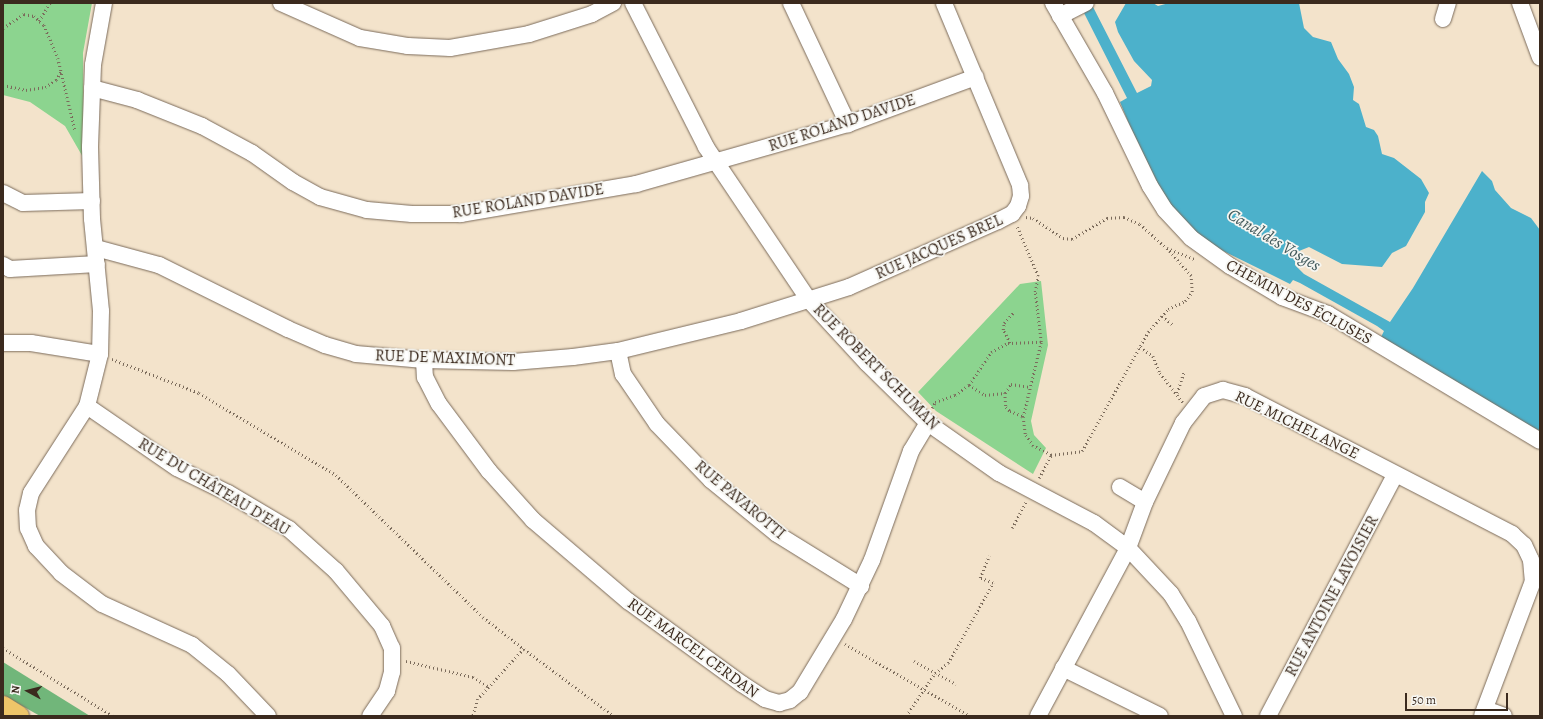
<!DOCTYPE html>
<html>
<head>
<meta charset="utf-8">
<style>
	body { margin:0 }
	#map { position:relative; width:1543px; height:719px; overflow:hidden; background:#f3e3cb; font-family:Alegreya,serif }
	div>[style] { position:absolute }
	.green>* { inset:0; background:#8cd48f }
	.forest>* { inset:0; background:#71b67a }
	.water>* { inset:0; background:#4cb1cb }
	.path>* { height:2.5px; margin-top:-1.25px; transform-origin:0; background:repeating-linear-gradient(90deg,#7b6b5b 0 1px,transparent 0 4px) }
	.roads { filter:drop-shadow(0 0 1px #7b6b5b) drop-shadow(0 0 1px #7b6b5b) }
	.minor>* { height:16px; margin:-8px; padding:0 8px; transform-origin:8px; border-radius:8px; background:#fff }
	.major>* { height:20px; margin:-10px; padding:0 10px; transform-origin:10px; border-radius:10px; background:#eec569 }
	span { translate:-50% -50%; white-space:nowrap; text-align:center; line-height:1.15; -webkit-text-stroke:3.5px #f6f6f2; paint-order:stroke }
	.street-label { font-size:16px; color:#3b2a1e }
	.water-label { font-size:17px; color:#41595b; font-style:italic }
	.frame { position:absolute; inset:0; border:4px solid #3b2a1e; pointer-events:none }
	.north { position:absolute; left:8px; top:671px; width:40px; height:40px; -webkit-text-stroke:3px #f6f6f2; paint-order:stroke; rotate:277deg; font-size:11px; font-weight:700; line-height:16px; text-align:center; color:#3b2a1e }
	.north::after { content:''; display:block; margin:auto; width:14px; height:18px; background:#3b2a1e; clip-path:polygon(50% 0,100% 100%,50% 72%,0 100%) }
	.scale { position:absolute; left:1405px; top:693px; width:103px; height:18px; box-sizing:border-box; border:2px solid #3b2a1e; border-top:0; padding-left:5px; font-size:12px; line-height:14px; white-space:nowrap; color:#3b2a1e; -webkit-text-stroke:3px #f6f6f2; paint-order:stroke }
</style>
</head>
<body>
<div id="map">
	<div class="green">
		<i style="clip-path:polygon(3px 3px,92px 3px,83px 53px,84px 159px,65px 126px,30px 102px,3px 95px)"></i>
		<i style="clip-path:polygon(1041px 281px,1048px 345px,1031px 421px,1034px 435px,1046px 448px,1033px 474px,936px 411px,918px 392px,1020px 284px)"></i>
	</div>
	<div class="forest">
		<i style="clip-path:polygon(3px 662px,90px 716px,40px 716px,3px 695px)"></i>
	</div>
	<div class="water">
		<i style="clip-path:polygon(1091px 3px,1137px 93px,1151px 86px,1152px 80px,1134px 61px,1118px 32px,1115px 22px,1126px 3px,1153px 3px,1158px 6px,1169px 3px,1299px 3px,1304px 28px,1313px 37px,1331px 42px,1338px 59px,1349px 74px,1354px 87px,1353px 100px,1359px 104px,1366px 127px,1374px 130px,1378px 136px,1382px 154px,1394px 158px,1421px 179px,1429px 193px,1425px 202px,1425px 212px,1406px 246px,1392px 253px,1382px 267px,1342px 264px,1309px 247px,1299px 251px,1295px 257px,1295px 265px,1304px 274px,1390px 322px,1413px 288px,1482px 171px,1492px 181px,1495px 190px,1511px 208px,1531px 218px,1540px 230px,1540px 431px,1489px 405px,1381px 337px,1384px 331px,1377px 326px,1300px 283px,1293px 280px,1290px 284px,1205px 242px,1178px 216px,1158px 184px,1129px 124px,1120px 102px,1127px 98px,1084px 13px)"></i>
	</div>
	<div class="path">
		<i style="left:39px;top:21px;width:21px;rotate:-59deg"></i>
		<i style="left:3px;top:28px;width:25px;rotate:-34deg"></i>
		<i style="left:24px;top:14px;width:10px;rotate:11deg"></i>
		<i style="left:34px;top:16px;width:13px;rotate:42deg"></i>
		<i style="left:44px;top:25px;width:36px;rotate:67deg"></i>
		<i style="left:58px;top:58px;width:74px;rotate:76.7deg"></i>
		<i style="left:3px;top:85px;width:24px;rotate:12deg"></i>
		<i style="left:26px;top:90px;width:19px;rotate:-9deg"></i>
		<i style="left:45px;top:87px;width:13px;rotate:-32deg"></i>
		<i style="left:56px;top:80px;width:10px;rotate:-61deg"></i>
		<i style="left:1026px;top:217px;width:7px;rotate:8deg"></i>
		<i style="left:1033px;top:218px;width:36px;rotate:34deg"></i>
		<i style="left:1063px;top:238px;width:9px;rotate:6deg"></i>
		<i style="left:1072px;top:239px;width:41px;rotate:-31deg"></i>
		<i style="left:1107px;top:218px;width:17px;rotate:-3deg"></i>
		<i style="left:1124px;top:217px;width:17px;rotate:24deg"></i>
		<i style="left:1140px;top:224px;width:36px;rotate:42deg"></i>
		<i style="left:1162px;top:316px;width:14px;rotate:39deg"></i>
		<i style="left:1010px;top:343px;width:15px;rotate:-118deg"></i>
		<i style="left:1003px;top:330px;width:7px;rotate:-82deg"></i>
		<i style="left:1004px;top:323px;width:15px;rotate:-48deg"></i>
		<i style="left:1140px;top:347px;width:16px;rotate:35deg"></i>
		<i style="left:1153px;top:356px;width:18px;rotate:68deg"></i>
		<i style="left:1160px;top:373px;width:37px;rotate:52deg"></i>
		<i style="left:112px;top:359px;width:93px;rotate:21.3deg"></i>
		<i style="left:199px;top:393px;width:160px;rotate:30.9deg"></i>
		<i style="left:336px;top:475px;width:204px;rotate:44deg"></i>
		<i style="left:483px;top:617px;width:52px;rotate:38deg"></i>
		<i style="left:524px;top:649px;width:68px;rotate:132.6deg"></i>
		<i style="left:478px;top:699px;width:18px;rotate:106deg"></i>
		<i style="left:969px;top:385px;width:19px;rotate:32deg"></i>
		<i style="left:985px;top:395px;width:20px;rotate:-6deg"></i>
		<i style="left:1005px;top:393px;width:11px;rotate:-56deg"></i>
		<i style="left:1011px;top:384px;width:20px;rotate:9deg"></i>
		<i style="left:1005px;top:393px;width:14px;rotate:86deg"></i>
		<i style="left:1006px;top:407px;width:6px;rotate:45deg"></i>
		<i style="left:1010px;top:411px;width:14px;rotate:21deg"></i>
		<i style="left:1177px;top:393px;width:22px;rotate:-72deg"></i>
		<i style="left:932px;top:408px;width:7px;rotate:-63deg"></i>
		<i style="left:935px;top:402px;width:21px;rotate:-19deg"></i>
		<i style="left:955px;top:395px;width:17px;rotate:-36deg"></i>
		<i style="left:969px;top:385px;width:40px;rotate:-56deg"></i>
		<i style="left:991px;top:352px;width:19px;rotate:-28deg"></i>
		<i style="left:1008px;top:343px;width:33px;rotate:-2deg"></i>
		<i style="left:1041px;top:342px;width:50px;rotate:-96.8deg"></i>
		<i style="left:1035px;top:292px;width:16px;rotate:-79deg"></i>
		<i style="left:1038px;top:276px;width:53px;rotate:-113.2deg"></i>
		<i style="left:1051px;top:455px;width:31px;rotate:-7deg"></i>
		<i style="left:1082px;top:451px;width:136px;rotate:-61deg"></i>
		<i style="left:1148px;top:332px;width:30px;rotate:-49deg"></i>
		<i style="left:1168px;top:309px;width:19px;rotate:-25deg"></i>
		<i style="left:1185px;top:301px;width:11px;rotate:-52deg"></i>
		<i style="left:1192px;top:292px;width:16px;rotate:-94deg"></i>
		<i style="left:1191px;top:276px;width:37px;rotate:-131deg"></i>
		<i style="left:1167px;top:248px;width:31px;rotate:22deg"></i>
		<i style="left:1039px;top:478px;width:26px;rotate:-62deg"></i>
		<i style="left:1051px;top:455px;width:20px;rotate:-153deg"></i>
		<i style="left:1033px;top:446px;width:14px;rotate:-124deg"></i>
		<i style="left:1025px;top:434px;width:17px;rotate:-97deg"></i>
		<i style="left:1023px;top:417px;width:77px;rotate:-76.5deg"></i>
		<i style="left:1012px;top:528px;width:30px;rotate:-62deg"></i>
		<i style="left:845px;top:644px;width:144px;rotate:29.9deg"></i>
		<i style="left:3px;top:648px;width:129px;rotate:31.7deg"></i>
		<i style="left:524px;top:649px;width:112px;rotate:36.7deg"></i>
		<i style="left:406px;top:661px;width:69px;rotate:13.4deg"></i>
		<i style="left:473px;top:677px;width:19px;rotate:32deg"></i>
		<i style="left:914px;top:661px;width:48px;rotate:28.7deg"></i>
		<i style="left:906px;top:716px;width:52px;rotate:-56deg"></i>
		<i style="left:935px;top:673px;width:16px;rotate:-38deg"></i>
		<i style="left:948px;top:663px;width:92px;rotate:-60.6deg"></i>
		<i style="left:993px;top:583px;width:14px;rotate:-159deg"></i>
		<i style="left:980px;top:578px;width:24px;rotate:-68deg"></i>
	</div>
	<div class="roads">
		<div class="minor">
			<i style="left:104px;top:3px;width:63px;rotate:100.1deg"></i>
			<i style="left:93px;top:65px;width:82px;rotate:92.1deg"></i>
			<i style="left:90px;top:147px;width:72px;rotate:88.4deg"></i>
			<i style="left:92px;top:219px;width:92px;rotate:84.4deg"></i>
			<i style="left:101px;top:311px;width:43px;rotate:91.3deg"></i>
			<i style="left:100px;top:354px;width:54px;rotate:104deg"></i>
			<i style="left:87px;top:406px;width:103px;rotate:122.8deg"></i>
			<i style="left:31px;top:493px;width:17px;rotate:103deg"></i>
			<i style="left:27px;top:510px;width:18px;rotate:87deg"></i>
			<i style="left:28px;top:528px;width:20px;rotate:66deg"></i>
			<i style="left:36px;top:546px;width:37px;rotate:47deg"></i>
			<i style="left:61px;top:573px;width:51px;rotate:37.1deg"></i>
			<i style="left:102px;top:604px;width:99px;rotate:24.5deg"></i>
			<i style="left:192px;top:645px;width:46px;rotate:38.9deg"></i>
			<i style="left:228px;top:674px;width:58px;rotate:46.4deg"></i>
			<i style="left:281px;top:3px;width:86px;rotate:23.9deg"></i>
			<i style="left:360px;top:38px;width:49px;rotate:9.5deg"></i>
			<i style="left:408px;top:46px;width:42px;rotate:2.7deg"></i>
			<i style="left:450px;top:48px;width:80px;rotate:-10deg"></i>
			<i style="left:529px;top:34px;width:66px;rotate:-17.6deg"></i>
			<i style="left:592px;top:14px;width:24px;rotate:-28deg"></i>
			<i style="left:633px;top:3px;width:161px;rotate:63.1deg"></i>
			<i style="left:706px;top:147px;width:184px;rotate:56.1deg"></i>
			<i style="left:809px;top:300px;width:86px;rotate:47.4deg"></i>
			<i style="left:867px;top:363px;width:86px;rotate:44.5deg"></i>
			<i style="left:928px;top:423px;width:87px;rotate:35.2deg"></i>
			<i style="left:999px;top:473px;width:107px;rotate:27.8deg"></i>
			<i style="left:1094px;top:523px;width:42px;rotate:36.3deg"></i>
			<i style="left:1128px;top:548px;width:63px;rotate:46.9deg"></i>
			<i style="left:1171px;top:594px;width:32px;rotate:58deg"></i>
			<i style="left:1188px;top:621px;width:106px;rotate:64.2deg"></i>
			<i style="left:791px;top:3px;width:134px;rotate:64.8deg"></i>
			<i style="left:1053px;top:3px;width:104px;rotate:60deg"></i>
			<i style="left:1105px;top:93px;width:103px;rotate:64.2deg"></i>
			<i style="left:1150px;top:186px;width:28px;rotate:58deg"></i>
			<i style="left:1165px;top:210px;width:38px;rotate:47deg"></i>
			<i style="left:1191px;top:238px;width:48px;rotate:35.7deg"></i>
			<i style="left:1230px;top:266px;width:61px;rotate:30.8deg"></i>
			<i style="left:1282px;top:297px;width:49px;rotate:20.3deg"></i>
			<i style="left:1328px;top:314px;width:247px;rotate:30.9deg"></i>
			<i style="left:1520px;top:3px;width:58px;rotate:69.7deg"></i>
			<i style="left:1060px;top:16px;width:29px;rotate:-27deg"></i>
			<i style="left:1443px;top:19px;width:17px;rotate:-73deg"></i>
			<i style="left:92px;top:88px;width:47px;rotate:14.9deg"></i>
			<i style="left:137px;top:100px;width:70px;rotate:21.8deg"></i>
			<i style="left:202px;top:126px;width:57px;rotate:28.4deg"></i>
			<i style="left:252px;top:153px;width:50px;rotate:35.3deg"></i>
			<i style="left:293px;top:182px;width:31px;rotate:29deg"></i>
			<i style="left:320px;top:197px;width:49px;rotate:15.5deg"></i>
			<i style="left:367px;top:210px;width:45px;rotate:5.1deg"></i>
			<i style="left:412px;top:214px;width:49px"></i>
			<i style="left:461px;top:214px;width:178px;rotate:-9.7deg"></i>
			<i style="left:636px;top:184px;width:220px;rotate:-15.8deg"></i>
			<i style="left:848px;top:124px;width:136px;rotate:-20.2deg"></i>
			<i style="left:3px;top:193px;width:22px;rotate:27deg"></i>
			<i style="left:23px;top:203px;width:69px;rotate:-1.7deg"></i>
			<i style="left:96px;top:248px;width:65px;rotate:15.1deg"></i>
			<i style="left:159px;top:265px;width:144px;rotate:26.4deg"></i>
			<i style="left:288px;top:329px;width:40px;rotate:23.4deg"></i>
			<i style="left:325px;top:345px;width:32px;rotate:16deg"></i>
			<i style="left:356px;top:354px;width:68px;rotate:5deg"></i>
			<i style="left:424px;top:360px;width:89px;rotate:1.3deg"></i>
			<i style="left:513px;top:362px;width:60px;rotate:-4.8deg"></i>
			<i style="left:573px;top:357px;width:45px;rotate:-7.6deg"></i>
			<i style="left:618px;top:351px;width:127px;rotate:-13.7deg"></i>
			<i style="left:741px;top:321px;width:113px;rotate:-17.5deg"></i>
			<i style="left:849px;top:287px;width:163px;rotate:-23.9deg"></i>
			<i style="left:998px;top:221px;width:16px;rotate:-27deg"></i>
			<i style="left:1012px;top:214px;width:10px;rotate:-53deg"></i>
			<i style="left:1018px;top:206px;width:10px;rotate:-73deg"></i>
			<i style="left:1021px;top:196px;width:11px;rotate:-95deg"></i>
			<i style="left:1020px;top:185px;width:197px;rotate:-112.7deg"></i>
			<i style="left:3px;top:265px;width:8px;rotate:30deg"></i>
			<i style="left:10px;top:269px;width:87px;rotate:-3.3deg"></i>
			<i style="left:3px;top:343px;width:28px"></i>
			<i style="left:31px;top:343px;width:70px;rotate:9.1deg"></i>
			<i style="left:618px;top:351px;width:24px;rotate:78deg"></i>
			<i style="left:623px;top:374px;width:60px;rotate:55.8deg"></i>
			<i style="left:657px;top:424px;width:78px;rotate:46deg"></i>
			<i style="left:711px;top:480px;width:85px;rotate:39.3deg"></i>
			<i style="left:777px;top:534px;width:99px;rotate:31.8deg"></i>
			<i style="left:424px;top:360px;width:17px;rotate:87deg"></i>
			<i style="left:425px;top:377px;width:30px;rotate:63deg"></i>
			<i style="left:439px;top:404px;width:84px;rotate:53.3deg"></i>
			<i style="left:489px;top:471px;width:66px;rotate:48.1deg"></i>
			<i style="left:533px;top:520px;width:125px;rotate:40.5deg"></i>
			<i style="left:628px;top:601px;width:141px;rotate:36.1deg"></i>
			<i style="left:742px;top:684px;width:27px;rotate:33deg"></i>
			<i style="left:765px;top:699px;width:15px;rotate:16deg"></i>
			<i style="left:779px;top:703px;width:11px;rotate:-15deg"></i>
			<i style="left:790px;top:700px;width:13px;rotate:-39deg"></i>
			<i style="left:800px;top:692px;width:85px;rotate:-58.9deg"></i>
			<i style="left:844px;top:619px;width:65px;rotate:-64.6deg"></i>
			<i style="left:872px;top:560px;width:116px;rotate:-70.3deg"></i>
			<i style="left:911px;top:451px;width:33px;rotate:-59deg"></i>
			<i style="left:87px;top:406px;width:109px;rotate:34.6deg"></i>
			<i style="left:177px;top:468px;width:57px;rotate:26.1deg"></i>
			<i style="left:228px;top:493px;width:71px;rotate:30.5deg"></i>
			<i style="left:289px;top:529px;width:63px;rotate:41.8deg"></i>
			<i style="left:336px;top:571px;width:72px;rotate:50.1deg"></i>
			<i style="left:382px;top:626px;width:24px;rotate:66deg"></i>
			<i style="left:392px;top:648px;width:24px;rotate:90deg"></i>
			<i style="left:392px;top:672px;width:20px;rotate:105deg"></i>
			<i style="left:387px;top:691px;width:30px;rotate:124deg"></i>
			<i style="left:1120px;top:487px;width:29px;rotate:31deg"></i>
			<i style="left:1063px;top:668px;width:108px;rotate:26.3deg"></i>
			<i style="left:1485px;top:709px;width:20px;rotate:20deg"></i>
			<i style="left:1038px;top:716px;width:191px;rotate:-61.8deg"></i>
			<i style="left:1128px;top:548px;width:49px;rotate:-69.7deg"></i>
			<i style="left:1145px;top:502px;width:88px;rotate:-64.3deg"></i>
			<i style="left:1183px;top:423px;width:34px;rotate:-52deg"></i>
			<i style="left:1204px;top:396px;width:20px;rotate:-18deg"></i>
			<i style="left:1223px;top:390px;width:23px;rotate:15deg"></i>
			<i style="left:1245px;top:396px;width:301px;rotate:27.3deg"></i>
			<i style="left:1512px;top:534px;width:16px;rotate:43deg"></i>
			<i style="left:1524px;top:545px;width:17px;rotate:65deg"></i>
			<i style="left:1531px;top:560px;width:21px;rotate:85deg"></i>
			<i style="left:1533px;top:581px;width:144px;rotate:110.7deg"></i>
			<i style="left:1268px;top:716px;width:272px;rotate:-62.2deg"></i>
		</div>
		<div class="major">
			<i style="left:3px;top:706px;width:19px;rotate:32deg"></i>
		</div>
	</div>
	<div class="street-label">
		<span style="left:842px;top:123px;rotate:-18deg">RUE ROLAND DAVIDE</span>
		<span style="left:528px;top:201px;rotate:-9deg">RUE ROLAND DAVIDE</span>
		<span style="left:939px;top:247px;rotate:-24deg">RUE JACQUES BREL</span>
		<span style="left:1299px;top:302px;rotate:28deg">CHEMIN DES ÉCLUSES</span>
		<span style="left:445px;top:358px;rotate:2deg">RUE DE MAXIMONT</span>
		<span style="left:876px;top:367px;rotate:45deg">RUE ROBERT SCHUMAN</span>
		<span style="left:1297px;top:425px;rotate:26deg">RUE MICHEL ANGE</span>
		<span style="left:214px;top:487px;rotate:31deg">RUE DU CHÂTEAU D'EAU</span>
		<span style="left:740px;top:500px;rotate:40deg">RUE PAVAROTTI</span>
		<span style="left:1332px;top:596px;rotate:-62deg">RUE ANTOINE LAVOISIER</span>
		<span style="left:693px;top:648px;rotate:36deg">RUE MARCEL CERDAN</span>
	</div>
	<div class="water-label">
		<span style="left:1274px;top:240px;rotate:31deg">Canal des Vosges</span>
	</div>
	<div class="frame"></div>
	<div class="north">N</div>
	<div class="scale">50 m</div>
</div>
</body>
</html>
